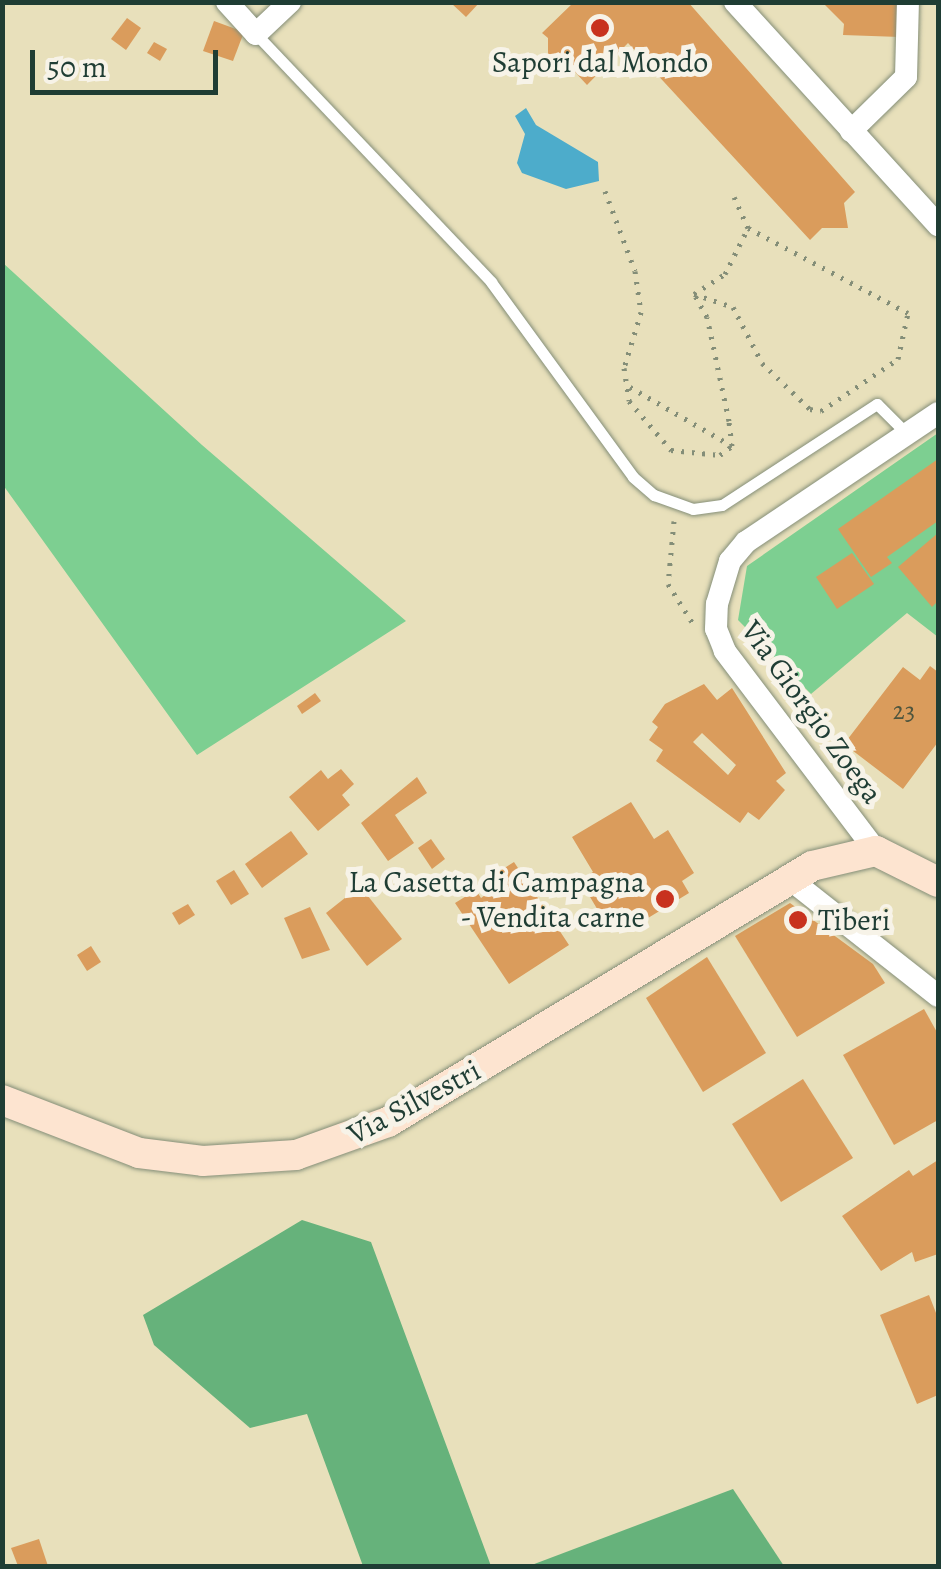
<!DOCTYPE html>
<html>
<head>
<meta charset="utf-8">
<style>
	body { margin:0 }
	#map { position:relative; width:941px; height:1569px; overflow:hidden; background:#e8e0bb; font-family:Alegreya,serif }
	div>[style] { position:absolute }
	.green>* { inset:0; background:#7dcf91 }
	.forest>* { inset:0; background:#66b27b }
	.water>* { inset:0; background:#4daccb }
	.building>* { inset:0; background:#da9c5c }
	.path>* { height:5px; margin-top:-2.5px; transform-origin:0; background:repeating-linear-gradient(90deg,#848e78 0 2.5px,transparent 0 10.5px) }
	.roads { filter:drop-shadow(0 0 2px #848e78) drop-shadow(0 0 2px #848e78) }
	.lane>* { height:11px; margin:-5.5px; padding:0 5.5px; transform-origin:5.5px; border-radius:5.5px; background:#fff }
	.street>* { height:22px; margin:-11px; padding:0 11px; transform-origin:11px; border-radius:11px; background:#fff }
	.secondary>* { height:30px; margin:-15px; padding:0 15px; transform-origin:15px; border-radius:15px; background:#fde4d0 }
	.dots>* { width:28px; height:28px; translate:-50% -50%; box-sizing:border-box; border:5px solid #f7f3e8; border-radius:50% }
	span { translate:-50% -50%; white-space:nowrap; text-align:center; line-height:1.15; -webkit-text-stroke:10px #f7f3e8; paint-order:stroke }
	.number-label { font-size:25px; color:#4e553e }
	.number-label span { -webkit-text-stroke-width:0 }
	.poi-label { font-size:30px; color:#1f3d34 }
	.right { translate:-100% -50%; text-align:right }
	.left { translate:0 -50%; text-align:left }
	.street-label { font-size:30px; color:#1f3d34 }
	.frame { position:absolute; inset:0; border:5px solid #1f3d34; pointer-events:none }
	.scale { position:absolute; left:30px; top:50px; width:188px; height:45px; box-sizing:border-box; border:5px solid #1f3d34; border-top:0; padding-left:12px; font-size:30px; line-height:35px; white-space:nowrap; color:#1f3d34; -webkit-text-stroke:8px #f7f3e8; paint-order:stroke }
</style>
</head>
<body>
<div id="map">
	<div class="green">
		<i style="clip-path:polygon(3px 263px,202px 445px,406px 621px,197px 755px,3px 485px)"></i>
		<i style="clip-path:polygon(938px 433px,938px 637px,907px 613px,811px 694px,738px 620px,747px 566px)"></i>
	</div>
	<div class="forest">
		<i style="clip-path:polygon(302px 1220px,371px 1242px,491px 1566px,363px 1566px,307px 1414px,250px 1428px,154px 1345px,143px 1315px)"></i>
		<i style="clip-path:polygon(733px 1489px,784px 1566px,529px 1566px)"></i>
	</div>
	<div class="water">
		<i style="clip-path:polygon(526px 108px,536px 125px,598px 162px,599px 181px,566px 189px,522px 173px,517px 163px,525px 134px,515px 116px)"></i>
	</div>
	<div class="building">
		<i style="clip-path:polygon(450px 2px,480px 2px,466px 17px)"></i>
		<i style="clip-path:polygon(574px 2px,688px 2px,855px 192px,844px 203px,848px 228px,822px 228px,810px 240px,628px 43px,587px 85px,574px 71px,548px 71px,548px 38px,542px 33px)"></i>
		<i style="clip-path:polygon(822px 2px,901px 2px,900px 37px,843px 35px,844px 24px)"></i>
		<i style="clip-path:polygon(127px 18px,141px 28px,126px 50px,111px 39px)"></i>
		<i style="clip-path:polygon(214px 21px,244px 32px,233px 61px,203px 51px)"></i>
		<i style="clip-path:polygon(154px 42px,167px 49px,160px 61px,147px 53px)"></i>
		<i style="clip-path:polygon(938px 459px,938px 521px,887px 557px,892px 563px,871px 577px,838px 529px)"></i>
		<i style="clip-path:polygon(938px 533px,938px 601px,932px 607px,898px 567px)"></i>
		<i style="clip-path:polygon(852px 553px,874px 584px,837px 609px,816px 577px)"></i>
		<i style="clip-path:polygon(930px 666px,938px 672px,938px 742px,903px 789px,844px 744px,903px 667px,920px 680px)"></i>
		<i style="clip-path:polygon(evenodd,704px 684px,717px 700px,732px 688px,786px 773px,776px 781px,785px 790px,759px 820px,748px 812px,740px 823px,656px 761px,663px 750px,649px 740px,658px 727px,652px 722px,665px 704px,704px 684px,702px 733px,736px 765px,728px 775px,693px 742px,702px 733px)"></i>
		<i style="clip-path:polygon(315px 693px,321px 701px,302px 714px,297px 706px)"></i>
		<i style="clip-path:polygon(341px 769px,354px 784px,342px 795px,350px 805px,318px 831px,289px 797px,321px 770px,328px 779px)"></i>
		<i style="clip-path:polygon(417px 777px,427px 793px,395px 815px,414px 843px,388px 861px,361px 823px)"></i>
		<i style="clip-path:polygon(631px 802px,654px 839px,668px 830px,694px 873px,682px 881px,689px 893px,630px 929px,624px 920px,609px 929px,580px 880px,593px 872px,572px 837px)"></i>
		<i style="clip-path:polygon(291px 831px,308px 854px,262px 888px,245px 864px)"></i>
		<i style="clip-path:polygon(431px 839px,445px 859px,432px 869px,418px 848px)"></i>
		<i style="clip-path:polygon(514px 862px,569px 945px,509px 984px,455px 903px,476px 890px,481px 898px,498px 886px,492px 876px)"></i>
		<i style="clip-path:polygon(234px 870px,249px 894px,231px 905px,216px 881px)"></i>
		<i style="clip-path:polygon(360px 886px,402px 939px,367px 966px,326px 913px)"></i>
		<i style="clip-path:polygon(790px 903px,873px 964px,885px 983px,797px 1037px,735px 936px)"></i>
		<i style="clip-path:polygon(188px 904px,195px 915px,179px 925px,172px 913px)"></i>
		<i style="clip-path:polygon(310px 907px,330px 950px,302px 959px,284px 918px)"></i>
		<i style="clip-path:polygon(91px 946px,101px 962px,87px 971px,77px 955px)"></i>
		<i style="clip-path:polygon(707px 957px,766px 1053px,703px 1092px,646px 998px)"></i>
		<i style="clip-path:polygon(924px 1009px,938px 1034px,938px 1120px,894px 1145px,843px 1055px)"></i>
		<i style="clip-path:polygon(803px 1079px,853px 1158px,781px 1202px,732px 1124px)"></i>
		<i style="clip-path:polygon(938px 1160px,938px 1254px,915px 1262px,912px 1252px,881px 1271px,842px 1216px,909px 1170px,913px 1176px)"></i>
		<i style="clip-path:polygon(929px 1295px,938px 1318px,938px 1395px,917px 1404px,880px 1315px)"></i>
		<i style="clip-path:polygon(39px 1539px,48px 1566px,18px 1566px,11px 1548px)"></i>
	</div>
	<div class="path">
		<i style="left:605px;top:191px;width:85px;rotate:69.4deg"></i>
		<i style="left:635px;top:271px;width:41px;rotate:81.7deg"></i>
		<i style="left:641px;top:312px;width:59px;rotate:106.9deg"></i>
		<i style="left:624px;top:368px;width:33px;rotate:81deg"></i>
		<i style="left:629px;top:401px;width:65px;rotate:49.4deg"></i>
		<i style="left:671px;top:450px;width:49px;rotate:5.8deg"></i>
		<i style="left:720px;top:455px;width:15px;rotate:-37deg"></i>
		<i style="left:732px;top:446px;width:25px;rotate:-97deg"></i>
		<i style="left:729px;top:421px;width:106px;rotate:-101.9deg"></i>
		<i style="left:707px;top:317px;width:26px;rotate:-119deg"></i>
		<i style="left:694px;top:294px;width:37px;rotate:-33deg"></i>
		<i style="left:725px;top:274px;width:51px;rotate:-63.4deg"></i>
		<i style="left:748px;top:228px;width:34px;rotate:-114deg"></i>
		<i style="left:694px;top:294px;width:41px;rotate:18.4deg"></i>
		<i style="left:733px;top:307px;width:63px;rotate:62.6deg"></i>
		<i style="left:762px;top:363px;width:66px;rotate:43.8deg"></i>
		<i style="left:810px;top:409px;width:11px;rotate:10deg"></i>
		<i style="left:821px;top:411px;width:93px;rotate:-34deg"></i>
		<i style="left:898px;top:359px;width:47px;rotate:-77.7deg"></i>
		<i style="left:908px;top:313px;width:181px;rotate:-152deg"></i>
		<i style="left:630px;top:387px;width:118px;rotate:30deg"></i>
		<i style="left:674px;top:521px;width:63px;rotate:95.4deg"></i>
		<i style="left:668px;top:584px;width:45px;rotate:57.7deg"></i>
	</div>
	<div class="roads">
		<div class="lane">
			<i style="left:256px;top:34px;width:342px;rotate:46.5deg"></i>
			<i style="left:491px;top:282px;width:241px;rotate:53.9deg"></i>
			<i style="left:633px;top:477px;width:28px;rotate:41deg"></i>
			<i style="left:654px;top:495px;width:41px;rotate:19.7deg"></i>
			<i style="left:693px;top:509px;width:29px;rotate:-8deg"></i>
			<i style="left:722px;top:505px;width:185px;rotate:-33.1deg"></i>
			<i style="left:877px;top:404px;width:42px;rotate:45deg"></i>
		</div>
		<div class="street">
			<i style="left:227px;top:2px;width:43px;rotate:47.8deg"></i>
			<i style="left:256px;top:34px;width:47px;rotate:-43.3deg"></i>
			<i style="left:735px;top:2px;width:302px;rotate:47.7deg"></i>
			<i style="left:851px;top:131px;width:77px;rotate:-44.5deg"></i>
			<i style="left:906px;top:77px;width:75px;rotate:-88.5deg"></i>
			<i style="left:876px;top:851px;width:251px;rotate:-127.1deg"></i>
			<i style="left:725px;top:651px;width:24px;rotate:-112deg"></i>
			<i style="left:716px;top:629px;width:25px;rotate:-88deg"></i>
			<i style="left:717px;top:604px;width:45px;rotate:-73.2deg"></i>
			<i style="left:730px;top:561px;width:25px;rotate:-50deg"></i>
			<i style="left:746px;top:542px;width:231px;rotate:-33.9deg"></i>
			<i style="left:787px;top:877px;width:192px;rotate:38.2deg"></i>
		</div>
		<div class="secondary">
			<i style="left:2px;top:1100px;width:147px;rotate:21.1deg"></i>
			<i style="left:139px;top:1153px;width:64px;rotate:7.1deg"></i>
			<i style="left:203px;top:1161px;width:93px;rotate:-3.7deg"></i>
			<i style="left:296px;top:1155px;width:98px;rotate:-19.7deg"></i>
			<i style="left:388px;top:1122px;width:495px;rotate:-31.1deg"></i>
			<i style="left:812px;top:866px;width:66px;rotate:-13.2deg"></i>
			<i style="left:876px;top:851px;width:69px;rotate:26.6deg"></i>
		</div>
	</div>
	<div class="dots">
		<i style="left:600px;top:28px;background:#c8321e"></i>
		<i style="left:665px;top:899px;background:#c8321e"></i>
		<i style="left:798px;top:920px;background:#c8321e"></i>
	</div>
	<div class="number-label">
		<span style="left:904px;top:711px">23</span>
	</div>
	<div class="poi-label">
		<span style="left:600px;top:62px">Sapori dal Mondo</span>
		<span class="right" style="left:645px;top:899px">La Casetta di Campagna<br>- Vendita carne</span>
		<span class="left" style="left:818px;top:920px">Tiberi</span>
	</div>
	<div class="street-label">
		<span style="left:812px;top:712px;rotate:54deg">Via Giorgio Zoega</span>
		<span style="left:414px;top:1102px;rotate:-28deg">Via Silvestri</span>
	</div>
	<div class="frame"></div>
	<div class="scale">50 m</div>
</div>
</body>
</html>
